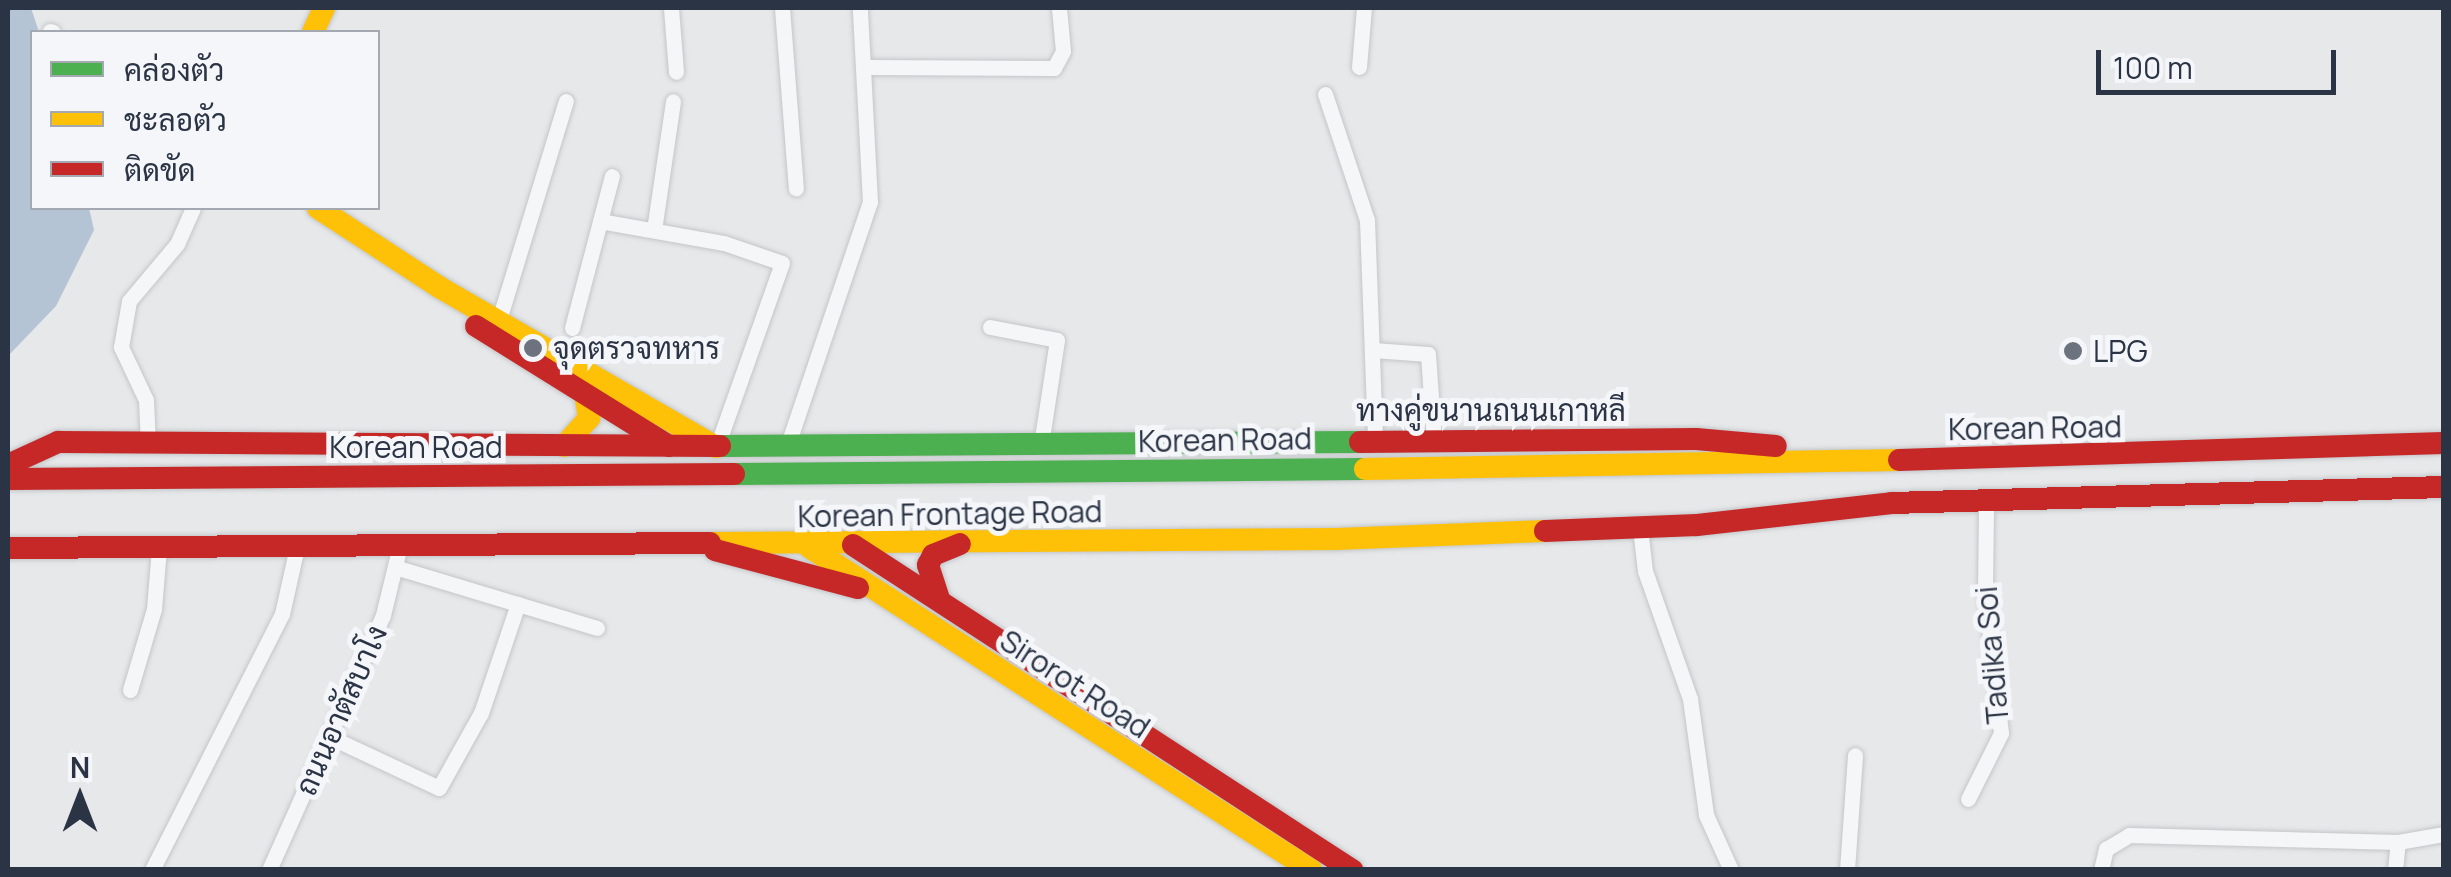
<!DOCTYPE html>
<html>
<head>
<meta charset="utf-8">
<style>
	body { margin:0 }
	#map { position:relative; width:2451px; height:877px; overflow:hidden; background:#e6e8ea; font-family:Manrope,Sarabun,sans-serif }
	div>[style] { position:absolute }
	.water>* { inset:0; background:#b4c4d5 }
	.roads { filter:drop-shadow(0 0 2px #c4c6c8) drop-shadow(0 0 2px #c4c6c8) }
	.street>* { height:15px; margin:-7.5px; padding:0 7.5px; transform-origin:7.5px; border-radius:7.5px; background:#f5f6f7 }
	.fast>* { height:22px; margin:-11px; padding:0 11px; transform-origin:11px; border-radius:11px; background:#4caf50 }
	.slow>* { height:22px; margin:-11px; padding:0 11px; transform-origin:11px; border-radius:11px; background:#ffc107 }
	.jam>* { height:22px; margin:-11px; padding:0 11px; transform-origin:11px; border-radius:11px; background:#c62828 }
	.dots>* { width:28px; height:28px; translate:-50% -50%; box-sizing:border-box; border:5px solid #f4f6f9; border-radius:50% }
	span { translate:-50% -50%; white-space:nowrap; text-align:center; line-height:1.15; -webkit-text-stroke:10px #f4f6f9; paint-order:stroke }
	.poi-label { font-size:30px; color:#2b3445 }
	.left { translate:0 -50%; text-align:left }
	.street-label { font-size:30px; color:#2b3445 }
	.frame { position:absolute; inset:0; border:10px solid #2b3445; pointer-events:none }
	.legend { position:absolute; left:30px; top:30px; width:350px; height:180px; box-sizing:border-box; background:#f4f6f9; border:2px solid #a4a8b1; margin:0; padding:12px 18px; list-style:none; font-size:30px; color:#2b3445 }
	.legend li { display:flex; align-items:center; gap:20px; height:50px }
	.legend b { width:50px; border:2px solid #a4a8b1 }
	.north { position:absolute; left:30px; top:747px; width:100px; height:100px; -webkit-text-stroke:8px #f4f6f9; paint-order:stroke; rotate:0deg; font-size:28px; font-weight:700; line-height:40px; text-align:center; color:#2b3445 }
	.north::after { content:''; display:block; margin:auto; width:35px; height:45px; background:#2b3445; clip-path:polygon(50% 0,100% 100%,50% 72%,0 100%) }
	.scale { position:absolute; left:2096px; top:50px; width:240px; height:45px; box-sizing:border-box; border:5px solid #2b3445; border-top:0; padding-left:12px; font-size:30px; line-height:35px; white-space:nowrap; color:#2b3445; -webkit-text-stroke:8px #f4f6f9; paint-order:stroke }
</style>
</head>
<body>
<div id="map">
	<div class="water">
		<i style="clip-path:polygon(8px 8px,31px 8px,39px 32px,32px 32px,32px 208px,89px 208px,94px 230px,56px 306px,8px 356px)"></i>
	</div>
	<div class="roads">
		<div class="street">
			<i style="left:671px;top:8px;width:64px;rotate:85.5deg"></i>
			<i style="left:782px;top:8px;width:181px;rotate:85.6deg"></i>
			<i style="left:50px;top:31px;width:3px;rotate:18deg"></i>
			<i style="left:866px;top:67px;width:188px;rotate:0.3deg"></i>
			<i style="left:1054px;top:68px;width:19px;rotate:-62deg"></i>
			<i style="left:1063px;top:51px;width:43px;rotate:-95.3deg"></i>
			<i style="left:1359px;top:67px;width:59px;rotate:-85.2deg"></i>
			<i style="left:1325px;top:94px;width:133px;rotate:71.6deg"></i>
			<i style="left:1367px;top:220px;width:220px;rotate:87.9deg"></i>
			<i style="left:600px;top:221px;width:126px;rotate:10.1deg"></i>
			<i style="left:724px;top:243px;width:61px;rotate:19deg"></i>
			<i style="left:782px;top:263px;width:182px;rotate:109.5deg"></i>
			<i style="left:654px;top:230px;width:130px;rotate:-81.6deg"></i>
			<i style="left:498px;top:323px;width:232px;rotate:-73deg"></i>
			<i style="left:990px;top:327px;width:68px;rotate:11deg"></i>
			<i style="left:1057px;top:340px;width:106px;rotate:98.7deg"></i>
			<i style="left:572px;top:328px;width:157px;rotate:-75.3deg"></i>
			<i style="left:1373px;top:350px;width:55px;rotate:4.2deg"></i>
			<i style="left:1428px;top:354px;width:86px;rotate:86deg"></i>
			<i style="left:148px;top:444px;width:44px;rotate:-92.6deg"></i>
			<i style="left:146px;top:400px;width:59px;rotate:-115.3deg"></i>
			<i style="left:121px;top:347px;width:47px;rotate:-80.1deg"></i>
			<i style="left:129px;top:301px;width:75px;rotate:-49.9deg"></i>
			<i style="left:177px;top:244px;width:39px;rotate:-66deg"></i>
			<i style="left:787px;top:447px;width:259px;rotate:-71.3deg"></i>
			<i style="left:870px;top:202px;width:194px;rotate:-93deg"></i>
			<i style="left:1640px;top:528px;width:43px;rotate:83.4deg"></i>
			<i style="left:1645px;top:571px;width:136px;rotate:70.6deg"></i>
			<i style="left:1690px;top:699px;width:117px;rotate:82.1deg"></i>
			<i style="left:1706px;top:815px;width:60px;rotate:65.6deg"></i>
			<i style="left:395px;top:567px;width:211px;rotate:16.8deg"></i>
			<i style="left:130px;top:690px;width:84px;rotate:-73.5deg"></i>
			<i style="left:154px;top:609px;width:61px;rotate:-85.3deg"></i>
			<i style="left:330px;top:737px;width:120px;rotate:25.1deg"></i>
			<i style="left:439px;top:788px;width:86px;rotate:-60.8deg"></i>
			<i style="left:481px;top:713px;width:115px;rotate:-71.3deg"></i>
			<i style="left:1968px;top:799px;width:74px;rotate:-63.4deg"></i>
			<i style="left:2001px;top:733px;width:143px;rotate:-96.4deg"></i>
			<i style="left:1985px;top:591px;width:88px;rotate:-89.3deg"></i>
			<i style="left:152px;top:870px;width:287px;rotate:-63.1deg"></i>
			<i style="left:282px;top:614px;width:69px;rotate:-77.4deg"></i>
			<i style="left:269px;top:870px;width:279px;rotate:-65.9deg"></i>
			<i style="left:383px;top:615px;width:72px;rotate:-76.3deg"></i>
			<i style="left:1847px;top:870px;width:115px;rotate:-86deg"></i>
			<i style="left:2101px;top:870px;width:22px;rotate:-77deg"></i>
			<i style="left:2106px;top:849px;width:27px;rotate:-31deg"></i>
			<i style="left:2129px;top:835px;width:269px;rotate:1.5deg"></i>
			<i style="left:2398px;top:842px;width:47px;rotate:-9.9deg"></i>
			<i style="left:2395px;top:870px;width:28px;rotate:-84deg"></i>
		</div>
		<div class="fast">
			<i style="left:720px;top:446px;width:640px;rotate:-0.36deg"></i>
			<i style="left:734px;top:474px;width:631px;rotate:-0.45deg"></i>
		</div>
		<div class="slow">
			<i style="left:313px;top:32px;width:26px;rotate:-65deg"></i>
			<i style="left:318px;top:208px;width:145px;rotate:33.1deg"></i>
			<i style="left:439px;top:287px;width:320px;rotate:30deg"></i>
			<i style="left:564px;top:446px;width:38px;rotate:-48deg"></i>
			<i style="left:589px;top:418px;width:24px;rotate:-99deg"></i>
			<i style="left:1365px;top:469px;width:534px;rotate:-0.97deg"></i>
			<i style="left:710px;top:543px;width:626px;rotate:-0.37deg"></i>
			<i style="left:1336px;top:539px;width:209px;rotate:-2.2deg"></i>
			<i style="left:809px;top:547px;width:597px;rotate:32.76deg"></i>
		</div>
		<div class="jam">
			<i style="left:476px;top:326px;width:227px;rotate:31.9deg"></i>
			<i style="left:1360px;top:442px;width:336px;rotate:-0.5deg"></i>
			<i style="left:1696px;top:439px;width:80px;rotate:5deg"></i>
			<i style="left:1899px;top:460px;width:545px;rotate:-1.79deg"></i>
			<i style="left:8px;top:465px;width:55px;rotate:-24.7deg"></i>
			<i style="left:58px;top:442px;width:662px;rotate:0.35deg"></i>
			<i style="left:8px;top:479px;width:726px;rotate:-0.39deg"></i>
			<i style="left:1545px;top:531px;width:152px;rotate:-2.3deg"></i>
			<i style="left:1697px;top:525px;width:196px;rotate:-6.4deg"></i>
			<i style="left:1892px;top:503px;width:552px;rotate:-1.66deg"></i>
			<i style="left:853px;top:545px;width:596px;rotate:33.08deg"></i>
			<i style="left:8px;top:548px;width:702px;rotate:-0.41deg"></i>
			<i style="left:715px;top:550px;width:148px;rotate:14.9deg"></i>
			<i style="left:939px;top:599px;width:36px;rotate:-108deg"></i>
			<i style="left:928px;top:565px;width:11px;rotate:-63deg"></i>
			<i style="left:933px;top:555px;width:29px;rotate:-22deg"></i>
		</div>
	</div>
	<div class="dots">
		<i style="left:533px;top:348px;background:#6c737f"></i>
		<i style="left:2073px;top:351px;background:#6c737f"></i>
	</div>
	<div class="poi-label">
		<span class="left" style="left:553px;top:348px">จุดตรวจทหาร</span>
		<span class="left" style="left:2093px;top:351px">LPG</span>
	</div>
	<div class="street-label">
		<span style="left:1491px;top:410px">ทางคู่ขนานถนนเกาหลี</span>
		<span style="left:2035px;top:428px;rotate:-1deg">Korean Road</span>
		<span style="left:1225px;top:440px;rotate:-1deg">Korean Road</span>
		<span style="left:416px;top:447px">Korean Road</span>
		<span style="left:950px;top:514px;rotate:-1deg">Korean Frontage Road</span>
		<span style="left:1992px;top:655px;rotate:-95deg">Tadika Soi</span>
		<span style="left:1075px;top:684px;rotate:33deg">Sirorot Road</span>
		<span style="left:341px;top:710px;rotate:-66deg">ถนนอาตัสบาโง</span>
	</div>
	<div class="frame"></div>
	<ul class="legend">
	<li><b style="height:12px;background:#4caf50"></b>คล่องตัว</li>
	<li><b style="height:12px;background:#ffc107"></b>ชะลอตัว</li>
	<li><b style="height:12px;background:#c62828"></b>ติดขัด</li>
	</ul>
	<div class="north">N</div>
	<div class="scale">100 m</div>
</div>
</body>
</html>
